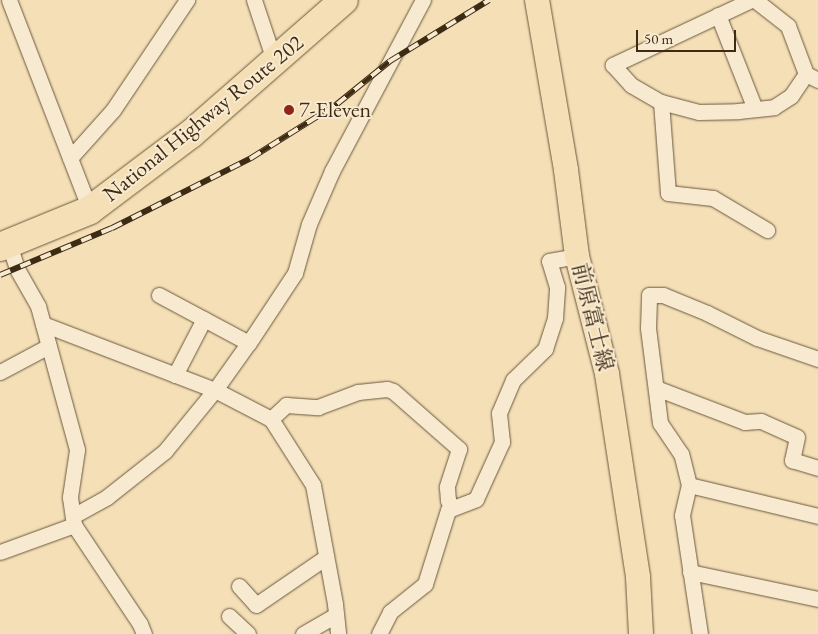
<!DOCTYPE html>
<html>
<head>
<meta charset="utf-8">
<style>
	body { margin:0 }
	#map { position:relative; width:818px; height:634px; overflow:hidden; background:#f4dfb7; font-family:"EB Garamond","Noto Serif JP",serif }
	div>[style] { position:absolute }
	.roads { filter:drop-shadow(0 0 1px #6b583c) drop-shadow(0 0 1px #6b583c) }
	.street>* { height:15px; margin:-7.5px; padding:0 7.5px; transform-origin:7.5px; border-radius:7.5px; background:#f8ead0 }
	.primary>* { height:24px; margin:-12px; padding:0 12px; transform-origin:12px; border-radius:12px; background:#f4dfb7 }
	.highway>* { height:28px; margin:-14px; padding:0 14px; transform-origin:14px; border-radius:14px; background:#f4dfb7 }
	.rail>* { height:5.5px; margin-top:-2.75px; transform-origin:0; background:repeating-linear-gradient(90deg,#f8ead0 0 11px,#3d2b13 0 22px); box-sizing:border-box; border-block:1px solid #3d2b13 }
	.dots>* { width:14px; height:14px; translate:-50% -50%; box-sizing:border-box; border:2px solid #f8ead0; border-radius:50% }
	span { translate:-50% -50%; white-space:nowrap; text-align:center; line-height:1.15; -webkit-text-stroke:4px #f8ead0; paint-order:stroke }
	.poi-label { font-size:22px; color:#3d2b13 }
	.left { translate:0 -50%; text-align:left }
	.street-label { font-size:22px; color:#3d2b13 }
	.scale { position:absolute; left:636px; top:30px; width:100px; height:22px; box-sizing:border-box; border:2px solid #3d2b13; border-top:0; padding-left:6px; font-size:15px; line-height:18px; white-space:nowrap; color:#3d2b13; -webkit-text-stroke:4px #f8ead0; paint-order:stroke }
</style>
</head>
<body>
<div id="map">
	<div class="roads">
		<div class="street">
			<i style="left:9px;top:0;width:225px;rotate:68.9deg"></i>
			<i style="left:254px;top:0;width:54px;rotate:71.6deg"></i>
			<i style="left:271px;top:51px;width:11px;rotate:56deg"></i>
			<i style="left:751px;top:0;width:153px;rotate:154.8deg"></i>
			<i style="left:613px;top:65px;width:27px;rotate:48deg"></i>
			<i style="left:631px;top:85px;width:34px;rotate:30deg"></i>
			<i style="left:661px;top:102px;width:39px;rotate:15deg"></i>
			<i style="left:699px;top:112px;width:39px;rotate:-1deg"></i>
			<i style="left:738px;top:111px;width:36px;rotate:-6deg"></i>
			<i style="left:774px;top:107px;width:20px;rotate:-33deg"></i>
			<i style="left:791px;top:96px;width:27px;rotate:-56deg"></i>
			<i style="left:755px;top:0;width:42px;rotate:38.2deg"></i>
			<i style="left:788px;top:26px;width:51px;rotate:69.4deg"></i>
			<i style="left:806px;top:74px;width:13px;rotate:27deg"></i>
			<i style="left:718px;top:15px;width:101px;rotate:68.5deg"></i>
			<i style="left:661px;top:102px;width:91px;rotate:85.6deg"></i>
			<i style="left:668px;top:193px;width:45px;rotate:6.3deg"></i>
			<i style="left:713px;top:198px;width:63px;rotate:30.7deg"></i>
			<i style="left:70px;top:158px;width:64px;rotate:-48.1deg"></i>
			<i style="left:113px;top:110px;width:133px;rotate:-56.1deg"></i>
			<i style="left:9px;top:244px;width:26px;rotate:72deg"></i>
			<i style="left:17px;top:269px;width:43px;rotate:60.4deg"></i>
			<i style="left:38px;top:306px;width:149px;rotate:74.8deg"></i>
			<i style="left:77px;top:450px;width:48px;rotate:98.5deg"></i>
			<i style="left:70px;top:497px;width:28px;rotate:82deg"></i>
			<i style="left:74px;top:525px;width:119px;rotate:56.3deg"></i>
			<i style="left:140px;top:624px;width:11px;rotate:68deg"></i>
			<i style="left:159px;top:295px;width:102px;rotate:28.1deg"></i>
			<i style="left:43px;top:324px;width:184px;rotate:21deg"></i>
			<i style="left:215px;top:390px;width:63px;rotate:27.4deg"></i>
			<i style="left:271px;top:419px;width:78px;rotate:57.5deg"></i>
			<i style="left:313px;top:485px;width:121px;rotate:79.5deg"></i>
			<i style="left:335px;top:604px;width:30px;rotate:84deg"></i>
			<i style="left:0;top:372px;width:55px;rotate:-28deg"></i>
			<i style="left:175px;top:375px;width:63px;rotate:-62.6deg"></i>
			<i style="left:656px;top:388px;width:95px;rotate:20.9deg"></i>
			<i style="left:745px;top:422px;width:16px;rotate:-4deg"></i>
			<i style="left:761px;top:421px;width:39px;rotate:24deg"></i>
			<i style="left:797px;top:437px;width:24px;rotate:102deg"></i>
			<i style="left:792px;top:460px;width:27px;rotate:17deg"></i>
			<i style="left:271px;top:419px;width:21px;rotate:-43deg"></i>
			<i style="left:286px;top:405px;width:32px;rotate:4deg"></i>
			<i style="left:318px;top:407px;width:43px;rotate:-20.6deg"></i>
			<i style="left:358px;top:392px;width:29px;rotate:-6deg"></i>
			<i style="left:387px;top:389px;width:6px;rotate:18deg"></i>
			<i style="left:393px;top:391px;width:88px;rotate:41.3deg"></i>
			<i style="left:459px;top:449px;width:40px;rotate:108deg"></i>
			<i style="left:447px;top:487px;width:13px;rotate:86deg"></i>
			<i style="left:448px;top:500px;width:9px;rotate:63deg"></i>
			<i style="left:689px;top:485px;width:133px;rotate:13.5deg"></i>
			<i style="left:73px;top:516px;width:39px;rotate:-29deg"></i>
			<i style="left:107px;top:497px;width:74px;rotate:-38.4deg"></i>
			<i style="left:165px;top:451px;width:79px;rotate:-50.7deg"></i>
			<i style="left:215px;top:390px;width:64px;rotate:-54.6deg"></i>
			<i style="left:252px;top:338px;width:78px;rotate:-56.5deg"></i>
			<i style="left:295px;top:273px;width:51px;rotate:-74.1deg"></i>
			<i style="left:309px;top:224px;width:58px;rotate:-66.5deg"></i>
			<i style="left:332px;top:171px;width:194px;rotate:-62deg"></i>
			<i style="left:0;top:552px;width:79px;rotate:-20deg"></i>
			<i style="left:690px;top:572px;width:131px;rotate:11.9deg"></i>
			<i style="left:239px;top:586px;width:25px;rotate:48deg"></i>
			<i style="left:256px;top:605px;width:85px;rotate:-34.4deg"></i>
			<i style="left:229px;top:616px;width:26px;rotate:43deg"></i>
			<i style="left:303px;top:634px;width:38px;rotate:-30deg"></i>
			<i style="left:379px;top:634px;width:25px;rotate:-63deg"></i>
			<i style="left:390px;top:612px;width:45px;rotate:-38.7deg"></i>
			<i style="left:425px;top:584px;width:77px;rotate:-72.7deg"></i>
			<i style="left:448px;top:510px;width:30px;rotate:-21deg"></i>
			<i style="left:476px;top:499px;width:63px;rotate:-65.5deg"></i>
			<i style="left:502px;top:442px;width:29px;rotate:-96deg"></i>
			<i style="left:499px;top:413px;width:36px;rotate:-67deg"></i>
			<i style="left:513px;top:380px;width:45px;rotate:-44.1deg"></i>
			<i style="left:545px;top:349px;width:33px;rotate:-72deg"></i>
			<i style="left:555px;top:318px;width:31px;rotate:-86deg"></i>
			<i style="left:557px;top:287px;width:27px;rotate:-107deg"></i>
			<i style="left:549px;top:261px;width:28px;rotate:-10deg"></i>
			<i style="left:700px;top:634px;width:120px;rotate:-98.6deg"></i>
			<i style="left:682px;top:515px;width:31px;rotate:-77deg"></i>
			<i style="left:689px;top:485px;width:32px;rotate:-104deg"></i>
			<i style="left:681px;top:454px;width:37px;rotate:-124deg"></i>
			<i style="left:660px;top:423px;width:96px;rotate:-97.2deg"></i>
			<i style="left:648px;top:328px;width:33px;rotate:-88deg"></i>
			<i style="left:649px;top:295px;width:14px"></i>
			<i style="left:663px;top:295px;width:48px;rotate:22.2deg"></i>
			<i style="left:707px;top:313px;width:56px;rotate:26.6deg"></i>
			<i style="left:757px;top:338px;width:65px;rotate:19deg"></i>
		</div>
		<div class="primary">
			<i style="left:537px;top:0;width:172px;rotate:80.3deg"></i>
			<i style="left:566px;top:170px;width:87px;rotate:82.7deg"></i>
			<i style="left:577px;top:256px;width:122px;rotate:75.7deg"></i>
			<i style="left:607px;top:374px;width:205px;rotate:81.3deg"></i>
			<i style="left:638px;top:577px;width:57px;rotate:87deg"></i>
		</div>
		<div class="highway">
			<i style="left:0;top:247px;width:97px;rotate:-22.3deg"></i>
			<i style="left:90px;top:210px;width:126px;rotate:-37deg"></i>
			<i style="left:191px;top:134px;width:203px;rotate:-41.2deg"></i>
		</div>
	</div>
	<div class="rail">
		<i style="left:0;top:275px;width:121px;rotate:-22.8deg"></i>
		<i style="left:112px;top:228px;width:156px;rotate:-26.7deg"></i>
		<i style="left:251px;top:158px;width:102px;rotate:-32.1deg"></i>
		<i style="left:337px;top:104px;width:68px;rotate:-39.1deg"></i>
		<i style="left:390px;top:61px;width:116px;rotate:-31.6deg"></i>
	</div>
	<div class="dots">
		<i style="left:289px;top:110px;background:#8f2418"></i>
	</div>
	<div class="poi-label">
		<span class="left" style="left:299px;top:110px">7-Eleven</span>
	</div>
	<div class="street-label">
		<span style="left:203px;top:118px;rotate:-39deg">National Highway Route 202</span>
		<span style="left:593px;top:317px;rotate:76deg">前原富士線</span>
	</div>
	<div class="scale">50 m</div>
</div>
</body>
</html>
